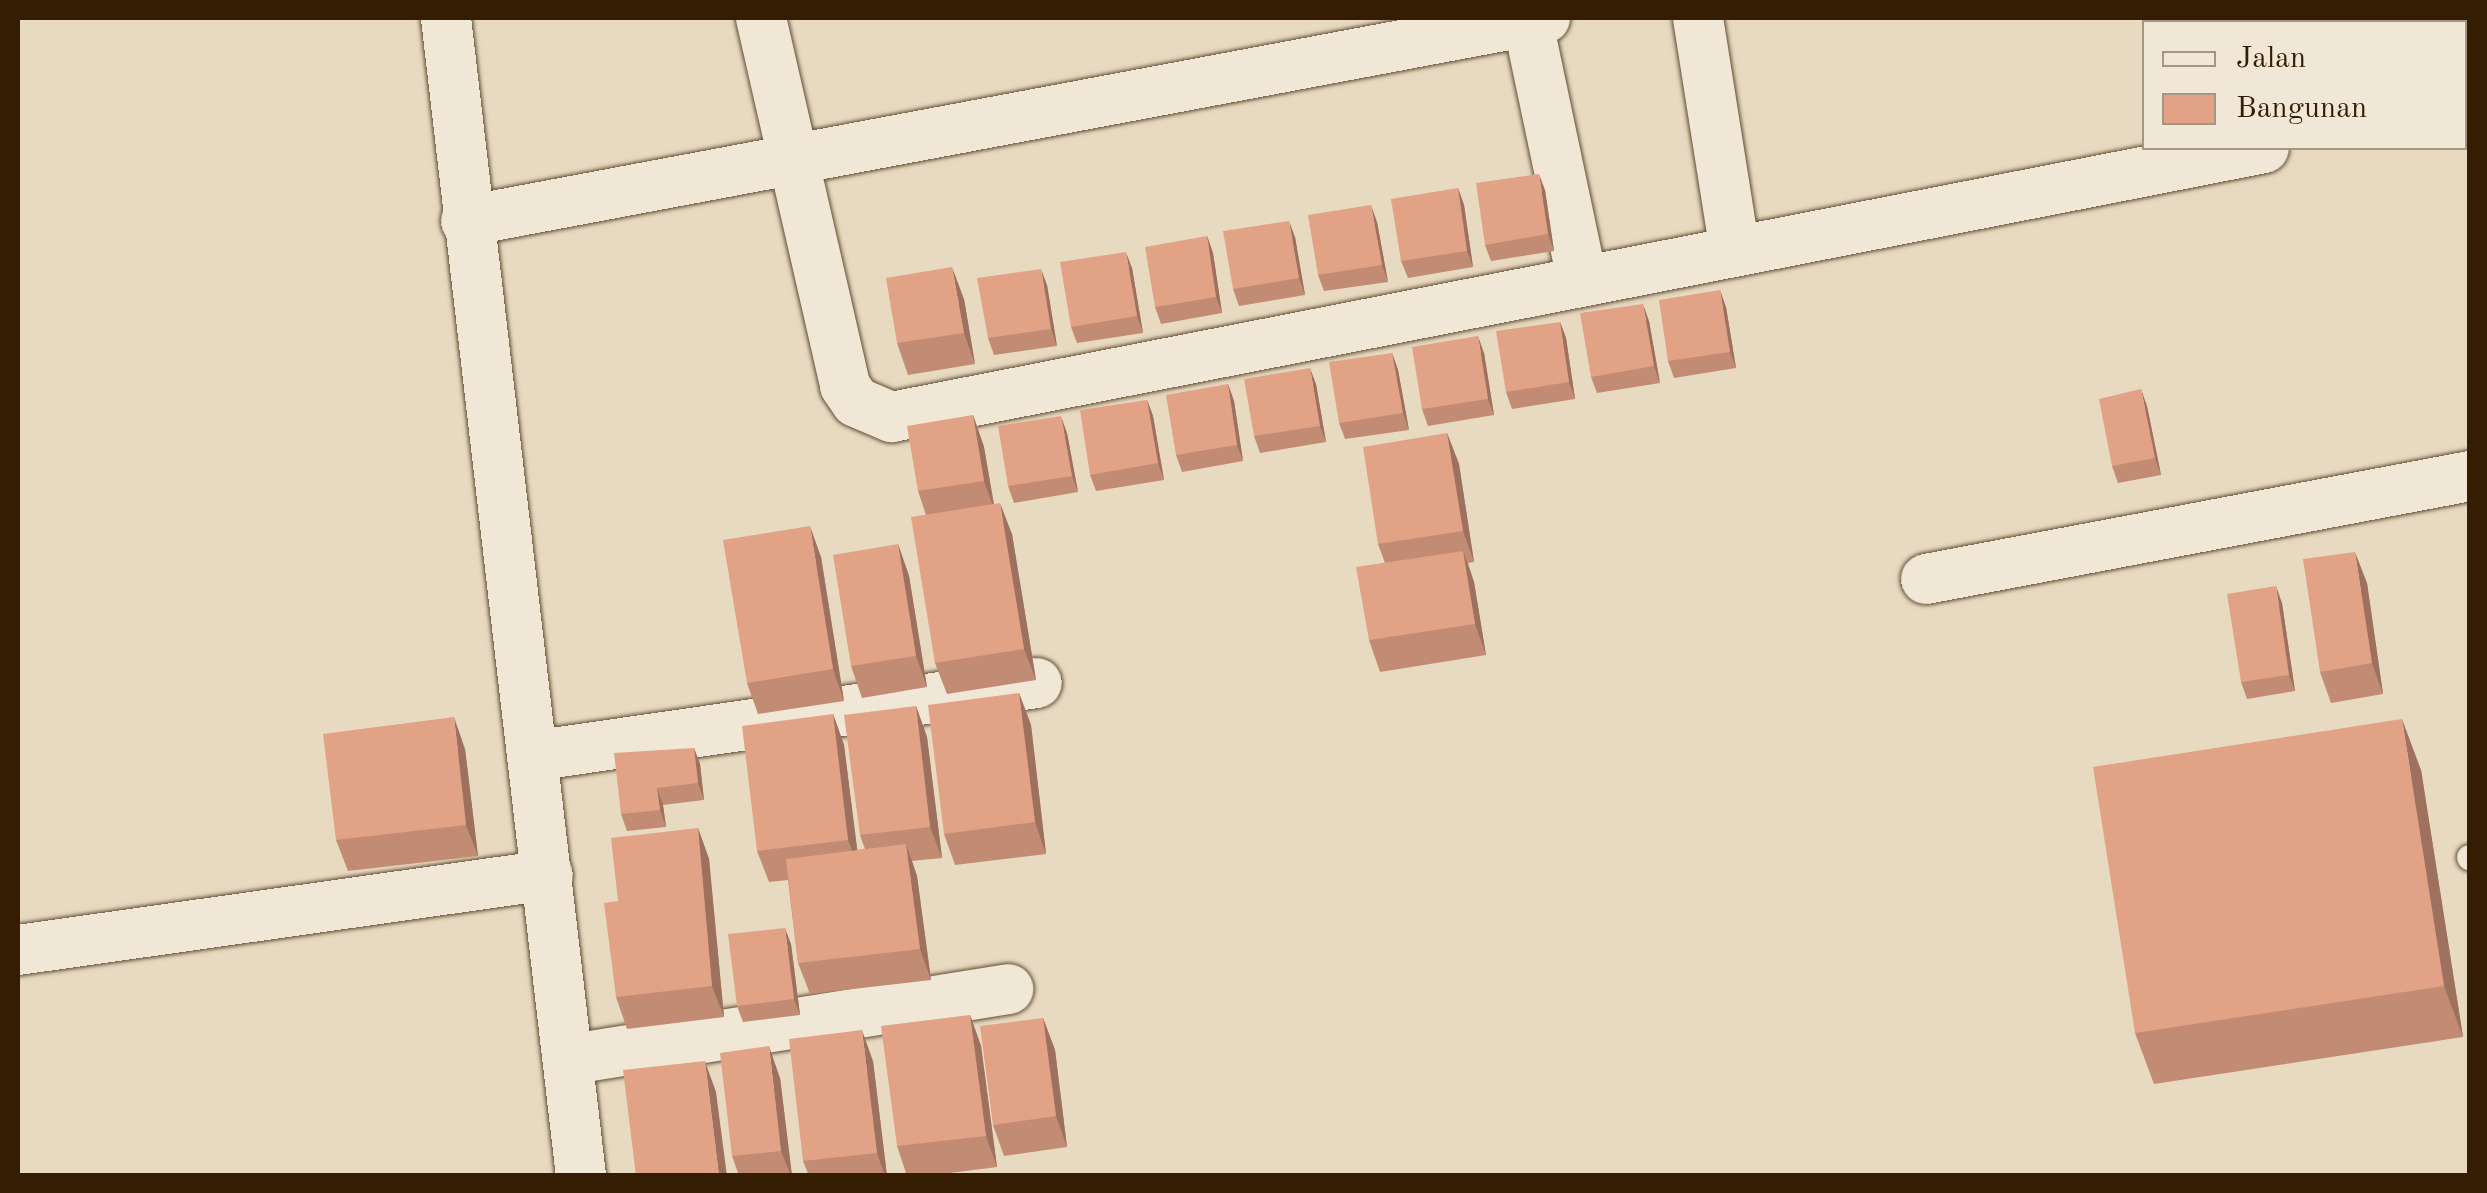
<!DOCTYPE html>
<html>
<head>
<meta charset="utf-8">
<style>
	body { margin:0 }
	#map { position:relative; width:2487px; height:1193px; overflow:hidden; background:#e8dac1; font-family:"Old Standard TT",serif }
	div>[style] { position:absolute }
	.roads { filter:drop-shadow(0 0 2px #614c32) drop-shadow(0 0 2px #614c32) }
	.service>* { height:25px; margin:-12.5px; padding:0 12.5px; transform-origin:12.5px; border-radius:12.5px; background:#f0e7d7 }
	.minor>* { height:50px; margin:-25px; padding:0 25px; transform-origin:25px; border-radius:25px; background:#f0e7d7 }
	.wall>* { inset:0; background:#c28b73 }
	.shaded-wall>* { inset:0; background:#9e715e }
	.building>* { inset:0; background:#e2a286 }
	span { translate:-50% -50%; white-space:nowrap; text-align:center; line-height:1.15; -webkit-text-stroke:8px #f0e7d7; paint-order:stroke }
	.frame { position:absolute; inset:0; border:20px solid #341d02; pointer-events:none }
	.legend { position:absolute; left:2142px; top:20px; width:325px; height:130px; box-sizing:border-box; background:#f0e7d7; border:2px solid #a59682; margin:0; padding:12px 18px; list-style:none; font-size:30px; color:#341d02 }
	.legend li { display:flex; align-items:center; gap:20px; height:50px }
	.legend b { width:50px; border:2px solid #a59682 }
</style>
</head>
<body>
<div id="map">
	<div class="roads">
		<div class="service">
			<i style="left:2469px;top:857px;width:1px;rotate:45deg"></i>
		</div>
		<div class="minor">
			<i style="left:446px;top:18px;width:1166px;rotate:83.35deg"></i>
			<i style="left:761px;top:18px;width:377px;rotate:77.1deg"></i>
			<i style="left:845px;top:386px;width:19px;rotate:55deg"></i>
			<i style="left:856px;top:402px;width:39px;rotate:23deg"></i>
			<i style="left:892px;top:417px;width:1398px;rotate:-11.09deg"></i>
			<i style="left:1527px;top:18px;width:263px;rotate:78.1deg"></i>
			<i style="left:1698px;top:18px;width:236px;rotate:81deg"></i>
			<i style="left:2320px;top:18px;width:4px;rotate:76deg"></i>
			<i style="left:2464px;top:111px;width:6px;rotate:-9deg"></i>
			<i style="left:466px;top:221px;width:1098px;rotate:-10.65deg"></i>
			<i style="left:1926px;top:579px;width:554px;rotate:-10.72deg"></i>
			<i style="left:532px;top:756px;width:510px;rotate:-8.23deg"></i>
			<i style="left:18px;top:950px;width:535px;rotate:-8.05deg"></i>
			<i style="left:572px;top:1059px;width:442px;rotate:-9.1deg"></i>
		</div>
	</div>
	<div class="wall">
		<i style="clip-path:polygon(1458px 188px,1464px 205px,1473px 267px,1408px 278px,1401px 261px)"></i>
		<i style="clip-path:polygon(1545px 190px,1554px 251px,1491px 261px,1485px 245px)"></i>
		<i style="clip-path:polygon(1377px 222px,1388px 282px,1324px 291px,1318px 275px)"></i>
		<i style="clip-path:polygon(1207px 236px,1213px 253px,1222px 313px,1161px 324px,1155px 307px)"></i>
		<i style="clip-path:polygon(1295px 237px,1305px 295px,1239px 306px,1233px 289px)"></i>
		<i style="clip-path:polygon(1132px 268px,1143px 333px,1077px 343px,1071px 327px)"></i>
		<i style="clip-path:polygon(1047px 285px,1057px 346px,994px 355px,988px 338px)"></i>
		<i style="clip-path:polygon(964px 299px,975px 364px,908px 375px,897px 343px)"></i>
		<i style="clip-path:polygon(1726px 307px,1736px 368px,1674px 378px,1668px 361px)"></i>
		<i style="clip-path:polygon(1649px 321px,1660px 383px,1597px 393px,1591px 377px)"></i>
		<i style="clip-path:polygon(1560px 322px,1566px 338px,1575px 399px,1512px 409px,1506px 392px)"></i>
		<i style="clip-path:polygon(1392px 353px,1398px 370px,1409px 430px,1345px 439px,1339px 423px)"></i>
		<i style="clip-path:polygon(1484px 353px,1494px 415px,1428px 426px,1422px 409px)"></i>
		<i style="clip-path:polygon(1228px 384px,1234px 401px,1243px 461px,1182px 472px,1176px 455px)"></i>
		<i style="clip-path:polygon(1316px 384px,1326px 442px,1260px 453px,1254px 436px)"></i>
		<i style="clip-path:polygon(1147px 400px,1153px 416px,1164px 480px,1096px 491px,1090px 475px)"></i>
		<i style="clip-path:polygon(2147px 406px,2161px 475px,2118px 483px,2112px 466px)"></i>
		<i style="clip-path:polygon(973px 415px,984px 447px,994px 504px,1012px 534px,1036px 680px,947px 694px,935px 663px,926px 515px,918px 491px)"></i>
		<i style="clip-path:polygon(1067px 433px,1078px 492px,1014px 503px,1008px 486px)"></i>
		<i style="clip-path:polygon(1447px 433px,1459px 464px,1474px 562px,1468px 563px,1474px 582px,1486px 655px,1380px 672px,1369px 640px,1385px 563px,1378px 544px)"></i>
		<i style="clip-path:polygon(898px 544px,909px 576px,927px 687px,862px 698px,851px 666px)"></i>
		<i style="clip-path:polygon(821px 557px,844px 701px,758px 714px,747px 683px)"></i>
		<i style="clip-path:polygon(2367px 583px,2383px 694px,2331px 703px,2320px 672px)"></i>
		<i style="clip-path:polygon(2282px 603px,2295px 691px,2247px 699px,2241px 682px)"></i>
		<i style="clip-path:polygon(1019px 693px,1031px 725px,1046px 854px,955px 865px,944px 834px)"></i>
		<i style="clip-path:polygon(916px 706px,927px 737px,942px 858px,912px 861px,917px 876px,931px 980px,810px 994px,798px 963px,788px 880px,769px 882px,757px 851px,833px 714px,844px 745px,857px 850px,865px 849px,860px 835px)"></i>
		<i style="clip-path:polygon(694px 748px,700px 764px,704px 800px,663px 805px,666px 827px,627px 831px,621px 814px)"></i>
		<i style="clip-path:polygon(465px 749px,478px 856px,348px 871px,336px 840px)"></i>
		<i style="clip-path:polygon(2421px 770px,2463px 1037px,2154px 1084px,2135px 1033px)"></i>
		<i style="clip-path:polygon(698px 828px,709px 859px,724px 1017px,627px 1029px,616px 997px,618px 901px)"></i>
		<i style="clip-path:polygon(791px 944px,800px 1015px,743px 1022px,737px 1006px)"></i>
		<i style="clip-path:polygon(970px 1015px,981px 1046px,997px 1167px,926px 1176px,907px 1176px,897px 1146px)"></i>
		<i style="clip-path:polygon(1043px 1018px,1055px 1050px,1067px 1147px,1004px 1156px,993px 1125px)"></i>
		<i style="clip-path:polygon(873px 1061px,887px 1176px,809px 1176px,803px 1161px)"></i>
		<i style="clip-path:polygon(780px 1078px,792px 1176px,739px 1176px,732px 1156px)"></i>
	</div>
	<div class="shaded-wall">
		<i style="clip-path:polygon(1539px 174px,1545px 190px,1554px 251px,1548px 234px)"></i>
		<i style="clip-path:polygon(1458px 188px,1464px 205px,1473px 267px,1467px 251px)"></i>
		<i style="clip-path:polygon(1371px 205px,1377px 222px,1388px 282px,1382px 265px)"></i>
		<i style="clip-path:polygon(1289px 221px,1295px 237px,1305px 295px,1299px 278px)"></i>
		<i style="clip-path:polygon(1207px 236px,1213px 253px,1222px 313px,1216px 297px)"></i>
		<i style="clip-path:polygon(1126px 252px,1132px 268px,1143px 333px,1137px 316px)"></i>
		<i style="clip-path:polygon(952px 267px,964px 299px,975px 364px,964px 333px)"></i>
		<i style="clip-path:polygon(1041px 269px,1047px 285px,1057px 346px,1051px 329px)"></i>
		<i style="clip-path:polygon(1720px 290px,1726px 307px,1736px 368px,1730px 352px)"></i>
		<i style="clip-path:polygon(1643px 304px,1649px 321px,1660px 383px,1654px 366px)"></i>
		<i style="clip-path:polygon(1560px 322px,1566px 338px,1575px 399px,1569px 382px)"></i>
		<i style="clip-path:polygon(1478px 336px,1484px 353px,1494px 415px,1488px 399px)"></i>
		<i style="clip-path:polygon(1392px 353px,1398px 370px,1409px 430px,1403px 413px)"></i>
		<i style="clip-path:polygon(1310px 368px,1316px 384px,1326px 442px,1320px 426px)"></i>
		<i style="clip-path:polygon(1228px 384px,1234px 401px,1243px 461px,1237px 445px)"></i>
		<i style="clip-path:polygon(2141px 389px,2147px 406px,2161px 475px,2155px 458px)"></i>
		<i style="clip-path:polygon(1147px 400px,1153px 416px,1164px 480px,1158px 463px)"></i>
		<i style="clip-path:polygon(973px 415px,984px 447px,995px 512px,984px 481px)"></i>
		<i style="clip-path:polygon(1061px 416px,1067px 433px,1078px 492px,1072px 476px)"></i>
		<i style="clip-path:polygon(1447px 433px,1459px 464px,1474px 562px,1463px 531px)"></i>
		<i style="clip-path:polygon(1000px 503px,1012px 534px,1036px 680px,1024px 649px)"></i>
		<i style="clip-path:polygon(810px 526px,821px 557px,844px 701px,833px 669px)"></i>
		<i style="clip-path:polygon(898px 544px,909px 576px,927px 687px,916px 656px)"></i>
		<i style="clip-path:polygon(1463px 551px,1474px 582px,1486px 655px,1475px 624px)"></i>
		<i style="clip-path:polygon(2355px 552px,2367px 583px,2383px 694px,2372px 663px)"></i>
		<i style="clip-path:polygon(2276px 586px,2282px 603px,2295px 691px,2289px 675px)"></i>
		<i style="clip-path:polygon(1019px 693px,1031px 725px,1046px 854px,1035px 822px)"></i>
		<i style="clip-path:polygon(916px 706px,927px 737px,942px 858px,930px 827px)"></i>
		<i style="clip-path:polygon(833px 714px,844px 745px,860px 871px,848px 840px)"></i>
		<i style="clip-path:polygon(454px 717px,465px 749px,478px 856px,466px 825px)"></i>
		<i style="clip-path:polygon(2402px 719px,2421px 770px,2463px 1037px,2444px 986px)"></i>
		<i style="clip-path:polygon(694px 748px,700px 764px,704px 800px,698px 783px)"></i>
		<i style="clip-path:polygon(657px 788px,663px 805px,666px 827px,660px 810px)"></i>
		<i style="clip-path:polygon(698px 828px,709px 859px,724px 1017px,712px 986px)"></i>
		<i style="clip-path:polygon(906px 844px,917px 876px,931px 980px,920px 949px)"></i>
		<i style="clip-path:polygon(785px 928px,791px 944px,800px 1015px,794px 999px)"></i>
		<i style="clip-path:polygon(970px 1015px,981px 1046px,997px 1167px,986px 1136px)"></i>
		<i style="clip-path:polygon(1043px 1018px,1055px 1050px,1067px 1147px,1056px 1116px)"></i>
		<i style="clip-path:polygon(862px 1030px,873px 1061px,887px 1176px,885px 1176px,877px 1153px)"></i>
		<i style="clip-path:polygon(769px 1046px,780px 1078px,792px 1176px,791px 1176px,781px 1151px)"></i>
		<i style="clip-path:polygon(705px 1061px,716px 1092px,727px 1176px,719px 1176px)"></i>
	</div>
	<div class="building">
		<i style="clip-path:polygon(1539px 174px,1548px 234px,1485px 245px,1476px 183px)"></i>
		<i style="clip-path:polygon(1458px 188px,1467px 251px,1401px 261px,1391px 199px)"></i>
		<i style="clip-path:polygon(1371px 205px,1382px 265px,1318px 275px,1308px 215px)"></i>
		<i style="clip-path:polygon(1289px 221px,1299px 278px,1233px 289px,1223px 231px)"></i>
		<i style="clip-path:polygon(1207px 236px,1216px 297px,1155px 307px,1145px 247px)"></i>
		<i style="clip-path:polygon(1126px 252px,1137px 316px,1071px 327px,1060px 262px)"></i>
		<i style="clip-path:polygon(952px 267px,964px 333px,897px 343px,886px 278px)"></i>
		<i style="clip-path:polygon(1041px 269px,1051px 329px,988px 338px,977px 278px)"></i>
		<i style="clip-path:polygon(1720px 290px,1730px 352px,1668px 361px,1659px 300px)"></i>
		<i style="clip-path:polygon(1643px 304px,1654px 366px,1591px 377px,1580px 313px)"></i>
		<i style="clip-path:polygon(1560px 322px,1569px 382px,1506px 392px,1496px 331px)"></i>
		<i style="clip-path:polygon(1478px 336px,1488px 399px,1422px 409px,1412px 347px)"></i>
		<i style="clip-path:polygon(1392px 353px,1403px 413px,1339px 423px,1329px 362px)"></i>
		<i style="clip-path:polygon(1310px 368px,1320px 426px,1254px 436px,1244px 379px)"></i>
		<i style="clip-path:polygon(1228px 384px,1237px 445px,1176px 455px,1166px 395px)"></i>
		<i style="clip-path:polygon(2141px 389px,2155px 458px,2112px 466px,2099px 399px)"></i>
		<i style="clip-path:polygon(1147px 400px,1158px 463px,1090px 475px,1080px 410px)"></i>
		<i style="clip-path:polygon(973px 415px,984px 481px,918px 491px,907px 426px)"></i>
		<i style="clip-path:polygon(1061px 416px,1072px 476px,1008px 486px,998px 426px)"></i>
		<i style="clip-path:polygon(1447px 433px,1463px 531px,1378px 544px,1363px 447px)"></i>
		<i style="clip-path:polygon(1000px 503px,1024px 649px,935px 663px,911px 517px)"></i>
		<i style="clip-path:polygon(810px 526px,833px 669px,747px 683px,723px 540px)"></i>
		<i style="clip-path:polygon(898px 544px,916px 656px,851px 666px,833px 555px)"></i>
		<i style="clip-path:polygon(1463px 551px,1475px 624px,1369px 640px,1356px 567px)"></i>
		<i style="clip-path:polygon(2355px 552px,2372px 663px,2320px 672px,2303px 559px)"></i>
		<i style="clip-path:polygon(2276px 586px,2289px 675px,2241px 682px,2227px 594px)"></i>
		<i style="clip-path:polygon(1019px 693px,1035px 822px,944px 834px,928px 705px)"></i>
		<i style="clip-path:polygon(916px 706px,930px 827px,860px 835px,844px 715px)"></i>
		<i style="clip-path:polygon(833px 714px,848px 840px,757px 851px,742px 726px)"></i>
		<i style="clip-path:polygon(454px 717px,466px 825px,336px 840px,323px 734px)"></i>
		<i style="clip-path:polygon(2402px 719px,2444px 986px,2135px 1033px,2093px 767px)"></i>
		<i style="clip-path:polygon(694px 748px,698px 783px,657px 788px,660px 810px,621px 814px,614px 753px)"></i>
		<i style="clip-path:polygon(698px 828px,712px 986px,616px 997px,604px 903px,618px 901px,611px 838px)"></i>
		<i style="clip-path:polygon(906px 844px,920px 949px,798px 963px,786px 859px)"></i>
		<i style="clip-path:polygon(785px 928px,794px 999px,737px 1006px,728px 934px)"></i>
		<i style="clip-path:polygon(970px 1015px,986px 1136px,897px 1146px,881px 1026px)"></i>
		<i style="clip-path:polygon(1043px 1018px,1056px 1116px,993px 1125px,980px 1026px)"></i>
		<i style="clip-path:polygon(862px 1030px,877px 1153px,803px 1161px,789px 1039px)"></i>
		<i style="clip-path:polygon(769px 1046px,781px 1151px,732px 1156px,720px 1053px)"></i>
		<i style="clip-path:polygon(705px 1061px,719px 1176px,636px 1176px,623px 1070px)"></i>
	</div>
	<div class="frame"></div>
	<ul class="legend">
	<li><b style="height:12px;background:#f0e7d7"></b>Jalan</li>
	<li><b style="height:28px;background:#e2a286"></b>Bangunan</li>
	</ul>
</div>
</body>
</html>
